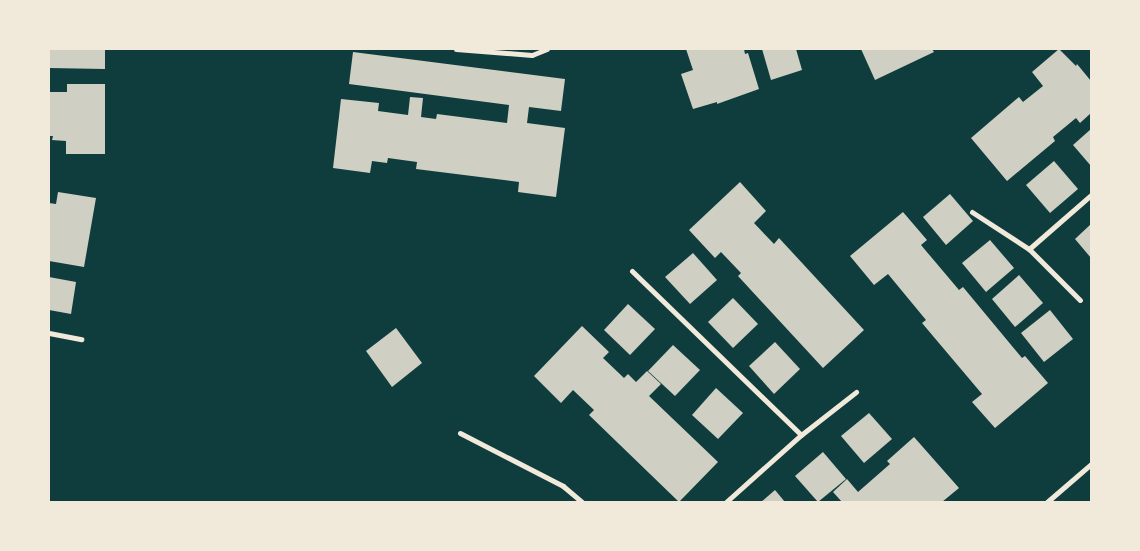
<!DOCTYPE html>
<html>
<head>
<meta charset="utf-8">
<style>
	body { margin:0 }
	#map { position:relative; width:1140px; height:551px; overflow:hidden; background:#0f3d3e; font-family:Poppins,sans-serif }
	div>[style] { position:absolute }
	.building>* { inset:0; background:#cfcfc3 }
	.minor>* { height:5px; margin:-2.5px; padding:0 2.5px; transform-origin:2.5px; border-radius:2.5px; background:#f1e9da }
	span { translate:-50% -50%; white-space:nowrap; text-align:center; line-height:1.15; -webkit-text-stroke:5px #f1e9da; paint-order:stroke }
	.frame { position:absolute; inset:0; border:50px solid #f1e9da; pointer-events:none }
</style>
</head>
<body>
<div id="map">
	<div class="building">
		<i style="clip-path:polygon(49px 49px,105px 49px,105px 69px,49px 68px)"></i>
		<i style="clip-path:polygon(686px 49px,744px 49px,745px 54px,748px 53px,759px 89px,717px 104px,717px 102px,693px 109px,681px 74px,693px 70px)"></i>
		<i style="clip-path:polygon(762px 49px,796px 49px,802px 70px,771px 80px)"></i>
		<i style="clip-path:polygon(861px 49px,932px 49px,934px 52px,875px 80px)"></i>
		<i style="clip-path:polygon(1059px 49px,1076px 66px,1077px 64px,1091px 81px,1091px 113px,1080px 123px,1076px 118px,1053px 137px,1055px 141px,1007px 181px,971px 138px,1019px 97px,1023px 102px,1043px 86px,1032px 72px)"></i>
		<i style="clip-path:polygon(353px 52px,565px 79px,561px 111px,529px 107px,527px 123px,565px 128px,556px 197px,518px 192px,519px 182px,416px 169px,417px 162px,388px 158px,387px 163px,372px 161px,370px 173px,333px 168px,341px 99px,379px 103px,378px 111px,408px 115px,410px 97px,423px 98px,421px 117px,436px 119px,437px 114px,507px 123px,509px 105px,349px 84px)"></i>
		<i style="clip-path:polygon(67px 84px,105px 84px,105px 154px,66px 154px,66px 141px,52px 140px,53px 136px,49px 136px,49px 92px,67px 92px)"></i>
		<i style="clip-path:polygon(1091px 129px,1091px 166px,1073px 145px)"></i>
		<i style="clip-path:polygon(1054px 161px,1078px 189px,1050px 213px,1026px 185px)"></i>
		<i style="clip-path:polygon(740px 182px,766px 211px,754px 223px,774px 244px,779px 238px,864px 330px,823px 368px,738px 276px,741px 273px,721px 252px,715px 258px,689px 230px)"></i>
		<i style="clip-path:polygon(58px 192px,96px 198px,84px 267px,49px 261px,49px 203px,56px 204px)"></i>
		<i style="clip-path:polygon(950px 194px,973px 221px,946px 245px,923px 217px)"></i>
		<i style="clip-path:polygon(903px 212px,927px 240px,921px 245px,959px 290px,963px 287px,1022px 358px,1025px 356px,1048px 383px,995px 428px,972px 402px,982px 394px,922px 323px,926px 320px,888px 274px,874px 285px,850px 256px)"></i>
		<i style="clip-path:polygon(1091px 224px,1091px 258px,1075px 239px)"></i>
		<i style="clip-path:polygon(990px 240px,1014px 268px,986px 292px,962px 263px)"></i>
		<i style="clip-path:polygon(693px 253px,717px 280px,690px 304px,665px 277px)"></i>
		<i style="clip-path:polygon(1019px 275px,1043px 303px,1015px 327px,992px 299px)"></i>
		<i style="clip-path:polygon(49px 277px,76px 282px,71px 314px,49px 310px)"></i>
		<i style="clip-path:polygon(733px 298px,758px 324px,733px 348px,708px 322px)"></i>
		<i style="clip-path:polygon(628px 304px,655px 329px,630px 355px,604px 330px)"></i>
		<i style="clip-path:polygon(1050px 310px,1073px 339px,1044px 362px,1021px 333px)"></i>
		<i style="clip-path:polygon(582px 326px,609px 352px,603px 358px,624px 378px,628px 374px,636px 382px,647px 371px,661px 384px,649px 396px,718px 462px,679px 502px,589px 415px,594px 410px,573px 390px,561px 403px,534px 376px)"></i>
		<i style="clip-path:polygon(396px 328px,422px 363px,392px 387px,366px 351px)"></i>
		<i style="clip-path:polygon(775px 342px,800px 369px,774px 394px,749px 366px)"></i>
		<i style="clip-path:polygon(673px 345px,700px 370px,675px 396px,648px 371px)"></i>
		<i style="clip-path:polygon(716px 388px,743px 413px,718px 439px,692px 415px)"></i>
		<i style="clip-path:polygon(869px 413px,892px 439px,864px 463px,841px 436px)"></i>
		<i style="clip-path:polygon(914px 437px,959px 488px,942px 502px,842px 502px,833px 492px,847px 479px,858px 492px,890px 464px,887px 461px)"></i>
		<i style="clip-path:polygon(823px 452px,846px 479px,818px 502px,795px 476px)"></i>
		<i style="clip-path:polygon(775px 490px,785px 502px,761px 502px)"></i>
	</div>
	<div class="minor">
		<i style="left:456px;top:49px;width:76px;rotate:4.5deg"></i>
		<i style="left:532px;top:55px;width:16px;rotate:-22deg"></i>
		<i style="left:972px;top:212px;width:68px;rotate:33deg"></i>
		<i style="left:1029px;top:249px;width:72px;rotate:45deg"></i>
		<i style="left:1029px;top:249px;width:82px;rotate:-41.1deg"></i>
		<i style="left:632px;top:271px;width:235px;rotate:44.1deg"></i>
		<i style="left:49px;top:333px;width:33px;rotate:11deg"></i>
		<i style="left:460px;top:433px;width:116px;rotate:27.2deg"></i>
		<i style="left:563px;top:486px;width:25px;rotate:40deg"></i>
		<i style="left:726px;top:502px;width:101px;rotate:-41.8deg"></i>
		<i style="left:801px;top:435px;width:70px;rotate:-38deg"></i>
		<i style="left:1047px;top:502px;width:58px;rotate:-40.8deg"></i>
	</div>
	<div class="frame"></div>
</div>
</body>
</html>
